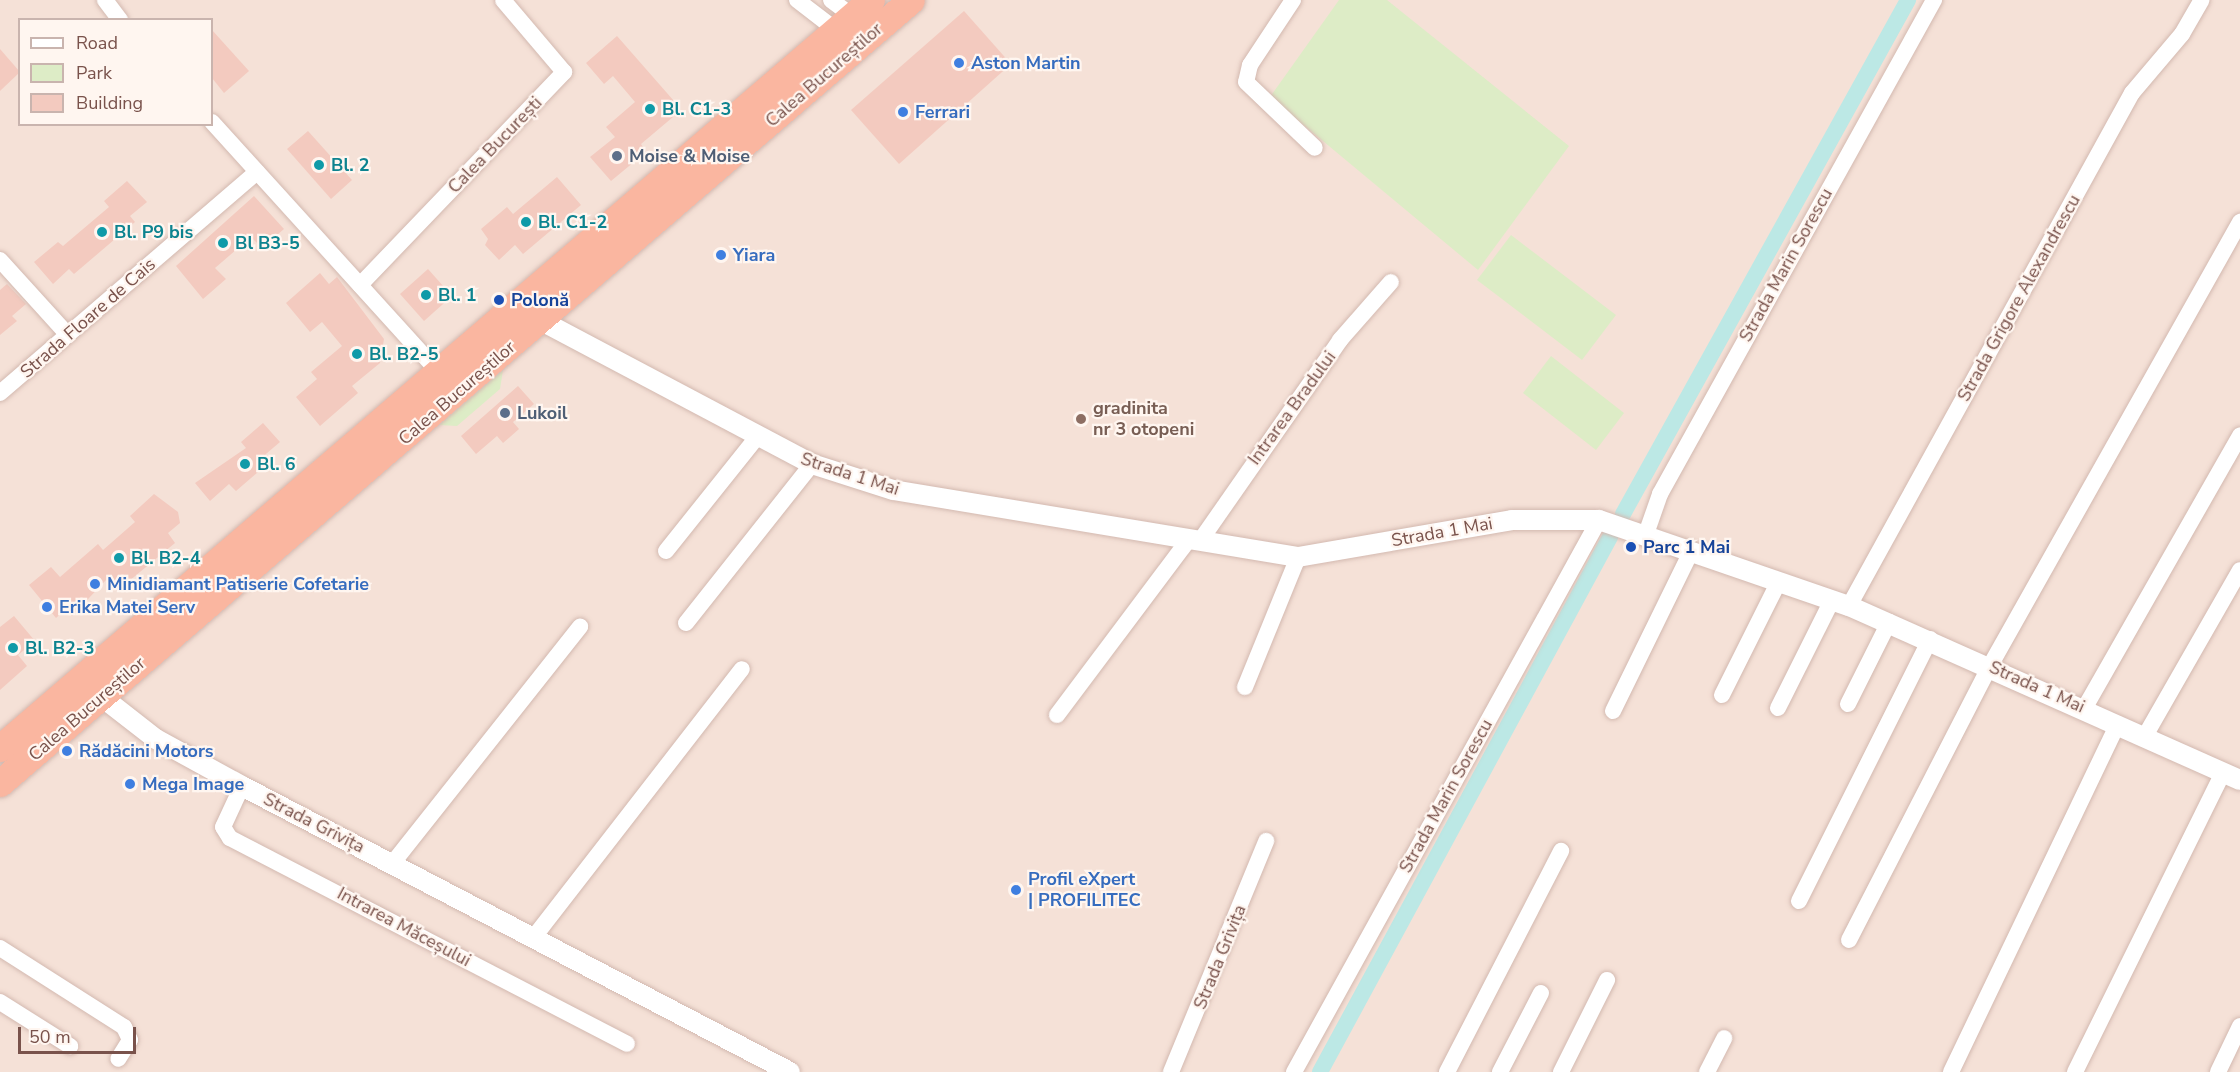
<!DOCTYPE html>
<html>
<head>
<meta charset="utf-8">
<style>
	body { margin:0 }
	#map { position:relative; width:2240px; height:1072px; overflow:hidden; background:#fdf1e9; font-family:"Nunito Sans",sans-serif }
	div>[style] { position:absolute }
	.residential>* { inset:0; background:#f5e1d7 }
	.green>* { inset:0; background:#ddecc6 }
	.canal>* { height:16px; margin:-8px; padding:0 8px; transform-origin:8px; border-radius:8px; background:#bce8e5 }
	.building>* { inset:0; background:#f3cabf }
	.roads { filter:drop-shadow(0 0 2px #d3b9b0) drop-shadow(0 0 2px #d3b9b0) }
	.minor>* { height:16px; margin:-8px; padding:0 8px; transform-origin:8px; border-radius:8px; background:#fff }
	.tertiary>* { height:20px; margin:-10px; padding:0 10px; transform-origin:10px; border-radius:10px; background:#fff }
	.trunk>* { height:27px; margin:-13.5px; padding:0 13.5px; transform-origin:13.5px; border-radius:13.5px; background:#fab6a0 }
	.dots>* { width:16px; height:16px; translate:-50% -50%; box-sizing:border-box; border:3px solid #fff6f0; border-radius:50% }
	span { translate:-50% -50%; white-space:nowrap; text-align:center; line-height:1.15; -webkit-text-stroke:4.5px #fff6f0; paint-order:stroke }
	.shop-label { font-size:18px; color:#366cbe; font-weight:700 }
	.left { translate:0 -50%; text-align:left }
	.street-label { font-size:18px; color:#79524b }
	.culture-label { font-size:18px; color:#0d838f; font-weight:700 }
	.service-label { font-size:18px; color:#4e5e75; font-weight:700 }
	.transit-label { font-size:18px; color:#164399; font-weight:700 }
	.education-label { font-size:18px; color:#785e54; font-weight:700 }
	.legend { position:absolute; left:18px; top:18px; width:195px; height:108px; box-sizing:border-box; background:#fff6f0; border:2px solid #c9b4ae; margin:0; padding:8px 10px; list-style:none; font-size:18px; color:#79524b }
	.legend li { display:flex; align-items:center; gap:12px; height:30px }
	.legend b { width:30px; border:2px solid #c9b4ae }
	.scale { position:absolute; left:18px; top:1027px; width:118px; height:27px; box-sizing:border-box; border:3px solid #79524b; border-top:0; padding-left:8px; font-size:18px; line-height:21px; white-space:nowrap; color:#79524b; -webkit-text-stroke:4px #fff6f0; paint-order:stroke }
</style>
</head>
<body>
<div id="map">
	<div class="residential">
		<i style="clip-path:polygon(evenodd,0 0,2240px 0,2240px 1072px,0 1072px,0 0,20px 20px,212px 20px,212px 124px,20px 124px,20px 20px)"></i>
	</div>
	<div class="green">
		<i style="clip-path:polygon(1339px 0,1387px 0,1569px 146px,1478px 270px,1270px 97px)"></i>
		<i style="clip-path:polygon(1511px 235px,1616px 315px,1582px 360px,1477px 280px)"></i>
		<i style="clip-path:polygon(1551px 356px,1624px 413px,1596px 450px,1523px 393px)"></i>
		<i style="clip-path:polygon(503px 370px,500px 389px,457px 426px,439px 425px)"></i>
	</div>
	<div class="canal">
		<i style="left:1623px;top:514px;width:588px;rotate:-60.99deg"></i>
		<i style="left:1320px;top:1072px;width:609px;rotate:-61.54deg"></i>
	</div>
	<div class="building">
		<i style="clip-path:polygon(964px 11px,1011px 64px,899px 164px,851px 110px)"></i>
		<i style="clip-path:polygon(212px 30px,249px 71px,224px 93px,212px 78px)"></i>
		<i style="clip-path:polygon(617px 36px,674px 101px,673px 117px,641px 144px,646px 152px,611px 181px,590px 157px,615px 137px,606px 127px,635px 102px,613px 76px,604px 84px,586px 63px)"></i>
		<i style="clip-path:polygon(0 49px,20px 72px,0 91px)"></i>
		<i style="clip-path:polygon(308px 131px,352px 180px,331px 199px,287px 149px)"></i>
		<i style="clip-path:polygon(557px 177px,581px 205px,523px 254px,515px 245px,499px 260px,485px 245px,488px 239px,481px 229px,507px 207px,513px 214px)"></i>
		<i style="clip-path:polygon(127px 181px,147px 202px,130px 216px,135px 222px,74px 274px,69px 269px,53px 284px,34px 262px,58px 242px,63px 246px,109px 207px,104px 201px)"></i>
		<i style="clip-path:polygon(254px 196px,284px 229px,262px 248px,251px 237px,215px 268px,226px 279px,203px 299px,176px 266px)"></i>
		<i style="clip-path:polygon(428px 269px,452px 296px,424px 321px,400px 294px)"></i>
		<i style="clip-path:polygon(320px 273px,329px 284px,337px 277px,384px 339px,380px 363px,352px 386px,358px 393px,320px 426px,296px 397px,317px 379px,311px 372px,342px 346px,322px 322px,310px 332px,286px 303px)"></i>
		<i style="clip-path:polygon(7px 284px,26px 304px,12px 316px,17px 321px,0 335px,0 290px)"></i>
		<i style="clip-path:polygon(518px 386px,534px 404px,513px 422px,519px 429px,503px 443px,497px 436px,476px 454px,461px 436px)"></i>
		<i style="clip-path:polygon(263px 423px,280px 442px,260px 459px,265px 466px,236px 491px,229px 484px,210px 501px,195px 483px,246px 448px,241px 442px)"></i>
		<i style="clip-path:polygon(154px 494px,178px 512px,180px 523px,168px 533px,175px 543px,117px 591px,106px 580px,72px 616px,65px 610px,56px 618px,29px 585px,51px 567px,60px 577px,98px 544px,103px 550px,135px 522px,130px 516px)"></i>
		<i style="clip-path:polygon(14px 616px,35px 641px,18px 655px,27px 666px,0 690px,0 627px)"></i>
	</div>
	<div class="roads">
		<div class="minor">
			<i style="left:105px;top:0;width:25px;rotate:53deg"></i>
			<i style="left:797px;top:0;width:49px;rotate:37.6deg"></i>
			<i style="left:831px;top:0;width:26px;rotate:37deg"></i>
			<i style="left:1293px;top:0;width:78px;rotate:123.5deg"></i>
			<i style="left:1250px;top:65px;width:17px;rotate:103deg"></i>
			<i style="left:1246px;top:82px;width:95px;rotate:43.7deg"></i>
			<i style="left:212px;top:122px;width:338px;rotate:47.8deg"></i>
			<i style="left:0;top:260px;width:101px;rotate:47.8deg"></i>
			<i style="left:360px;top:285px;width:295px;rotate:-46.2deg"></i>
			<i style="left:564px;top:72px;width:94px;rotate:-130.3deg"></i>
			<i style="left:0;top:393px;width:339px;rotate:-40.7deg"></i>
			<i style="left:1646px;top:534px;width:42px;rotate:-70.7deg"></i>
			<i style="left:1660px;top:494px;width:565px;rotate:-60.98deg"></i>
			<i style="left:1200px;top:541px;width:245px;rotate:-55.1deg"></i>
			<i style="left:1340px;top:340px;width:77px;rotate:-48.7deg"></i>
			<i style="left:666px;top:551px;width:146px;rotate:-51.4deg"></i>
			<i style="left:1849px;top:606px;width:586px;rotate:-61.12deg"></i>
			<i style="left:2132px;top:93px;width:77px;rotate:-49.7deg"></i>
			<i style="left:2182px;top:34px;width:39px;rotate:-60deg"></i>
			<i style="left:686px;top:623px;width:203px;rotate:-51.6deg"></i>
			<i style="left:1245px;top:687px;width:140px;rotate:-67.8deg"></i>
			<i style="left:1722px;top:695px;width:127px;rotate:-63.4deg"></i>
			<i style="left:1848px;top:704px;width:92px;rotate:-63.4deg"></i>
			<i style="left:1778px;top:708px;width:121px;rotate:-63.4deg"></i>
			<i style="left:2084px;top:709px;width:315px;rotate:-60.3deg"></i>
			<i style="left:1613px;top:711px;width:179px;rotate:-63.9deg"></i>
			<i style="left:1057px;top:715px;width:220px;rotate:-53.1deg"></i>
			<i style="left:2145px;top:736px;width:191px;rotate:-60.2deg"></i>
			<i style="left:242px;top:786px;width:45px;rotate:114.9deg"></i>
			<i style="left:223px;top:827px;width:13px;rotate:58deg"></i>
			<i style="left:230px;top:838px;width:447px;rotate:27.4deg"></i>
			<i style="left:392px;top:864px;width:303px;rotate:-51.6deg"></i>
			<i style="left:1799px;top:901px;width:293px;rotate:-63.4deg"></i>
			<i style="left:534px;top:937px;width:339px;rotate:-52.2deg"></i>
			<i style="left:1849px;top:940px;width:308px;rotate:-62.8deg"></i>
			<i style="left:1990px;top:666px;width:510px;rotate:-60.62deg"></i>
			<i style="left:0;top:948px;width:147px;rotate:32.5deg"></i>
			<i style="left:124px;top:1027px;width:14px;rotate:65deg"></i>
			<i style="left:130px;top:1040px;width:22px;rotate:122deg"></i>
			<i style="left:0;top:1002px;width:83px;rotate:32.2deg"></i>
			<i style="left:1171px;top:1072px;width:250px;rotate:-67.6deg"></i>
			<i style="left:1294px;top:1072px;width:631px;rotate:-61.08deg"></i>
			<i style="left:1447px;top:1072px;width:249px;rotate:-62.7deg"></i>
			<i style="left:1500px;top:1072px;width:89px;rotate:-62.6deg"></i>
			<i style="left:1561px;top:1072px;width:103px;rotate:-63.4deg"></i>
			<i style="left:1707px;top:1072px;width:38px;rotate:-63deg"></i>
			<i style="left:1951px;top:1072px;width:386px;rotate:-64.4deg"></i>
			<i style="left:2075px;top:1072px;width:335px;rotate:-63.7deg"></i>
			<i style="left:2218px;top:1072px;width:51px;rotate:-64.4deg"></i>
		</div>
		<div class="tertiary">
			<i style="left:540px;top:320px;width:308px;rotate:27.9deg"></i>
			<i style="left:812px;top:464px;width:85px;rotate:17.8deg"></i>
			<i style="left:893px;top:490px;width:411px;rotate:9.4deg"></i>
			<i style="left:1298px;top:557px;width:217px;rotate:-9.8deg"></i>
			<i style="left:1512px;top:520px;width:87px"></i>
			<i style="left:1599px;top:520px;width:264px;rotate:19deg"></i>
			<i style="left:1849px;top:606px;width:428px;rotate:24deg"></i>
			<i style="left:102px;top:697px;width:68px;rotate:37.9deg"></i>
			<i style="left:156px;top:739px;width:98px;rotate:28.7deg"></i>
			<i style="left:242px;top:786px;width:618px;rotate:27.56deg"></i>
		</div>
		<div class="trunk">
			<i style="left:0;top:748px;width:1148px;rotate:-40.66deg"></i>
			<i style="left:0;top:783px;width:1201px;rotate:-40.68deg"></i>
		</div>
	</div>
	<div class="dots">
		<i style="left:959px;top:63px;background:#3f7fe0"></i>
		<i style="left:650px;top:109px;background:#0f9aa8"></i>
		<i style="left:903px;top:112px;background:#3f7fe0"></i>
		<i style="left:617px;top:156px;background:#5c6f8a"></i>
		<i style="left:319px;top:165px;background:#0f9aa8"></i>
		<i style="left:526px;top:222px;background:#0f9aa8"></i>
		<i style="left:102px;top:232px;background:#0f9aa8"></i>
		<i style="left:223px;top:243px;background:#0f9aa8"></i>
		<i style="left:721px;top:255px;background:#3f7fe0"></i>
		<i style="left:426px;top:295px;background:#0f9aa8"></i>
		<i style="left:499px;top:300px;background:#1a4fb4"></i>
		<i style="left:357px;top:354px;background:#0f9aa8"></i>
		<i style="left:505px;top:413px;background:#5c6f8a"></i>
		<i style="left:1081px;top:419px;background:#8d6e63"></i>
		<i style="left:245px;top:464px;background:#0f9aa8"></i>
		<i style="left:1631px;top:547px;background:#1a4fb4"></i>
		<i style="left:119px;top:558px;background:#0f9aa8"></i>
		<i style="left:95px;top:584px;background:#3f7fe0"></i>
		<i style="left:47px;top:607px;background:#3f7fe0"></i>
		<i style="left:13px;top:648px;background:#0f9aa8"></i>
		<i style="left:67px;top:751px;background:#3f7fe0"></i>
		<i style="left:130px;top:784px;background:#3f7fe0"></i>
		<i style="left:1016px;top:890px;background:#3f7fe0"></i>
	</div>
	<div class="shop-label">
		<span class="left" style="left:971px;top:63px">Aston Martin</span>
		<span class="left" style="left:915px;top:112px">Ferrari</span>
		<span class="left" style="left:733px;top:255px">Yiara</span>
		<span class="left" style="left:107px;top:584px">Minidiamant Patiserie Cofetarie</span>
		<span class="left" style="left:59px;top:607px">Erika Matei Serv</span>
		<span class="left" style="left:79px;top:751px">Rădăcini Motors</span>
		<span class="left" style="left:142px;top:784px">Mega Image</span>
		<span class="left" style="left:1028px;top:890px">Profil eXpert<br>| PROFILITEC</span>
	</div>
	<div class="street-label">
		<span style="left:824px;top:75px;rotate:-41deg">Calea Bucureștilor</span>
		<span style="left:495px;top:145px;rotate:-46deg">Calea București</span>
		<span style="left:1786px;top:265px;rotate:-61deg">Strada Marin Sorescu</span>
		<span style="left:2019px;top:298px;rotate:-61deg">Strada Grigore Alexandrescu</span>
		<span style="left:88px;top:318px;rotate:-41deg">Strada Floare de Cais</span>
		<span style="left:457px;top:393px;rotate:-41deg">Calea Bucureștilor</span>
		<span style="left:1292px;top:408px;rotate:-54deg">Intrarea Bradului</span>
		<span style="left:850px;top:474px;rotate:18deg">Strada 1 Mai</span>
		<span style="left:1442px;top:532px;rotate:-10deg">Strada 1 Mai</span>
		<span style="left:2037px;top:687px;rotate:24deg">Strada 1 Mai</span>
		<span style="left:87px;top:709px;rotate:-41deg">Calea Bucureștilor</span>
		<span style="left:1446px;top:796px;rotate:-61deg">Strada Marin Sorescu</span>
		<span style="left:314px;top:823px;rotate:27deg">Strada Grivița</span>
		<span style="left:404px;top:927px;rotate:28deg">Intrarea Măceșului</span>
		<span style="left:1220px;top:957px;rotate:-68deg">Strada Grivița</span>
	</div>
	<div class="culture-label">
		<span class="left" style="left:662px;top:109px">Bl. C1-3</span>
		<span class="left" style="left:331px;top:165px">Bl. 2</span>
		<span class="left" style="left:538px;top:222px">Bl. C1-2</span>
		<span class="left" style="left:114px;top:232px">Bl. P9 bis</span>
		<span class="left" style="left:235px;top:243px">Bl B3-5</span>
		<span class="left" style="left:438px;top:295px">Bl. 1</span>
		<span class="left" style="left:369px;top:354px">Bl. B2-5</span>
		<span class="left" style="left:257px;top:464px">Bl. 6</span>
		<span class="left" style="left:131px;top:558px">Bl. B2-4</span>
		<span class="left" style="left:25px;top:648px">Bl. B2-3</span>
	</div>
	<div class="service-label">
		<span class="left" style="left:629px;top:156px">Moise &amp; Moise</span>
		<span class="left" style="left:517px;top:413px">Lukoil</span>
	</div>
	<div class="transit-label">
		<span class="left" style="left:511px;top:300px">Polonă</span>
		<span class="left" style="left:1643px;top:547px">Parc 1 Mai</span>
	</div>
	<div class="education-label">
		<span class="left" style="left:1093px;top:419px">gradinita<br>nr 3 otopeni</span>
	</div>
	<ul class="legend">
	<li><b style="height:8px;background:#fff"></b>Road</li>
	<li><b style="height:16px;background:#ddecc6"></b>Park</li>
	<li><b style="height:16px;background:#f3cabf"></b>Building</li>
	</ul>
	<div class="scale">50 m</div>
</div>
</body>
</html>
